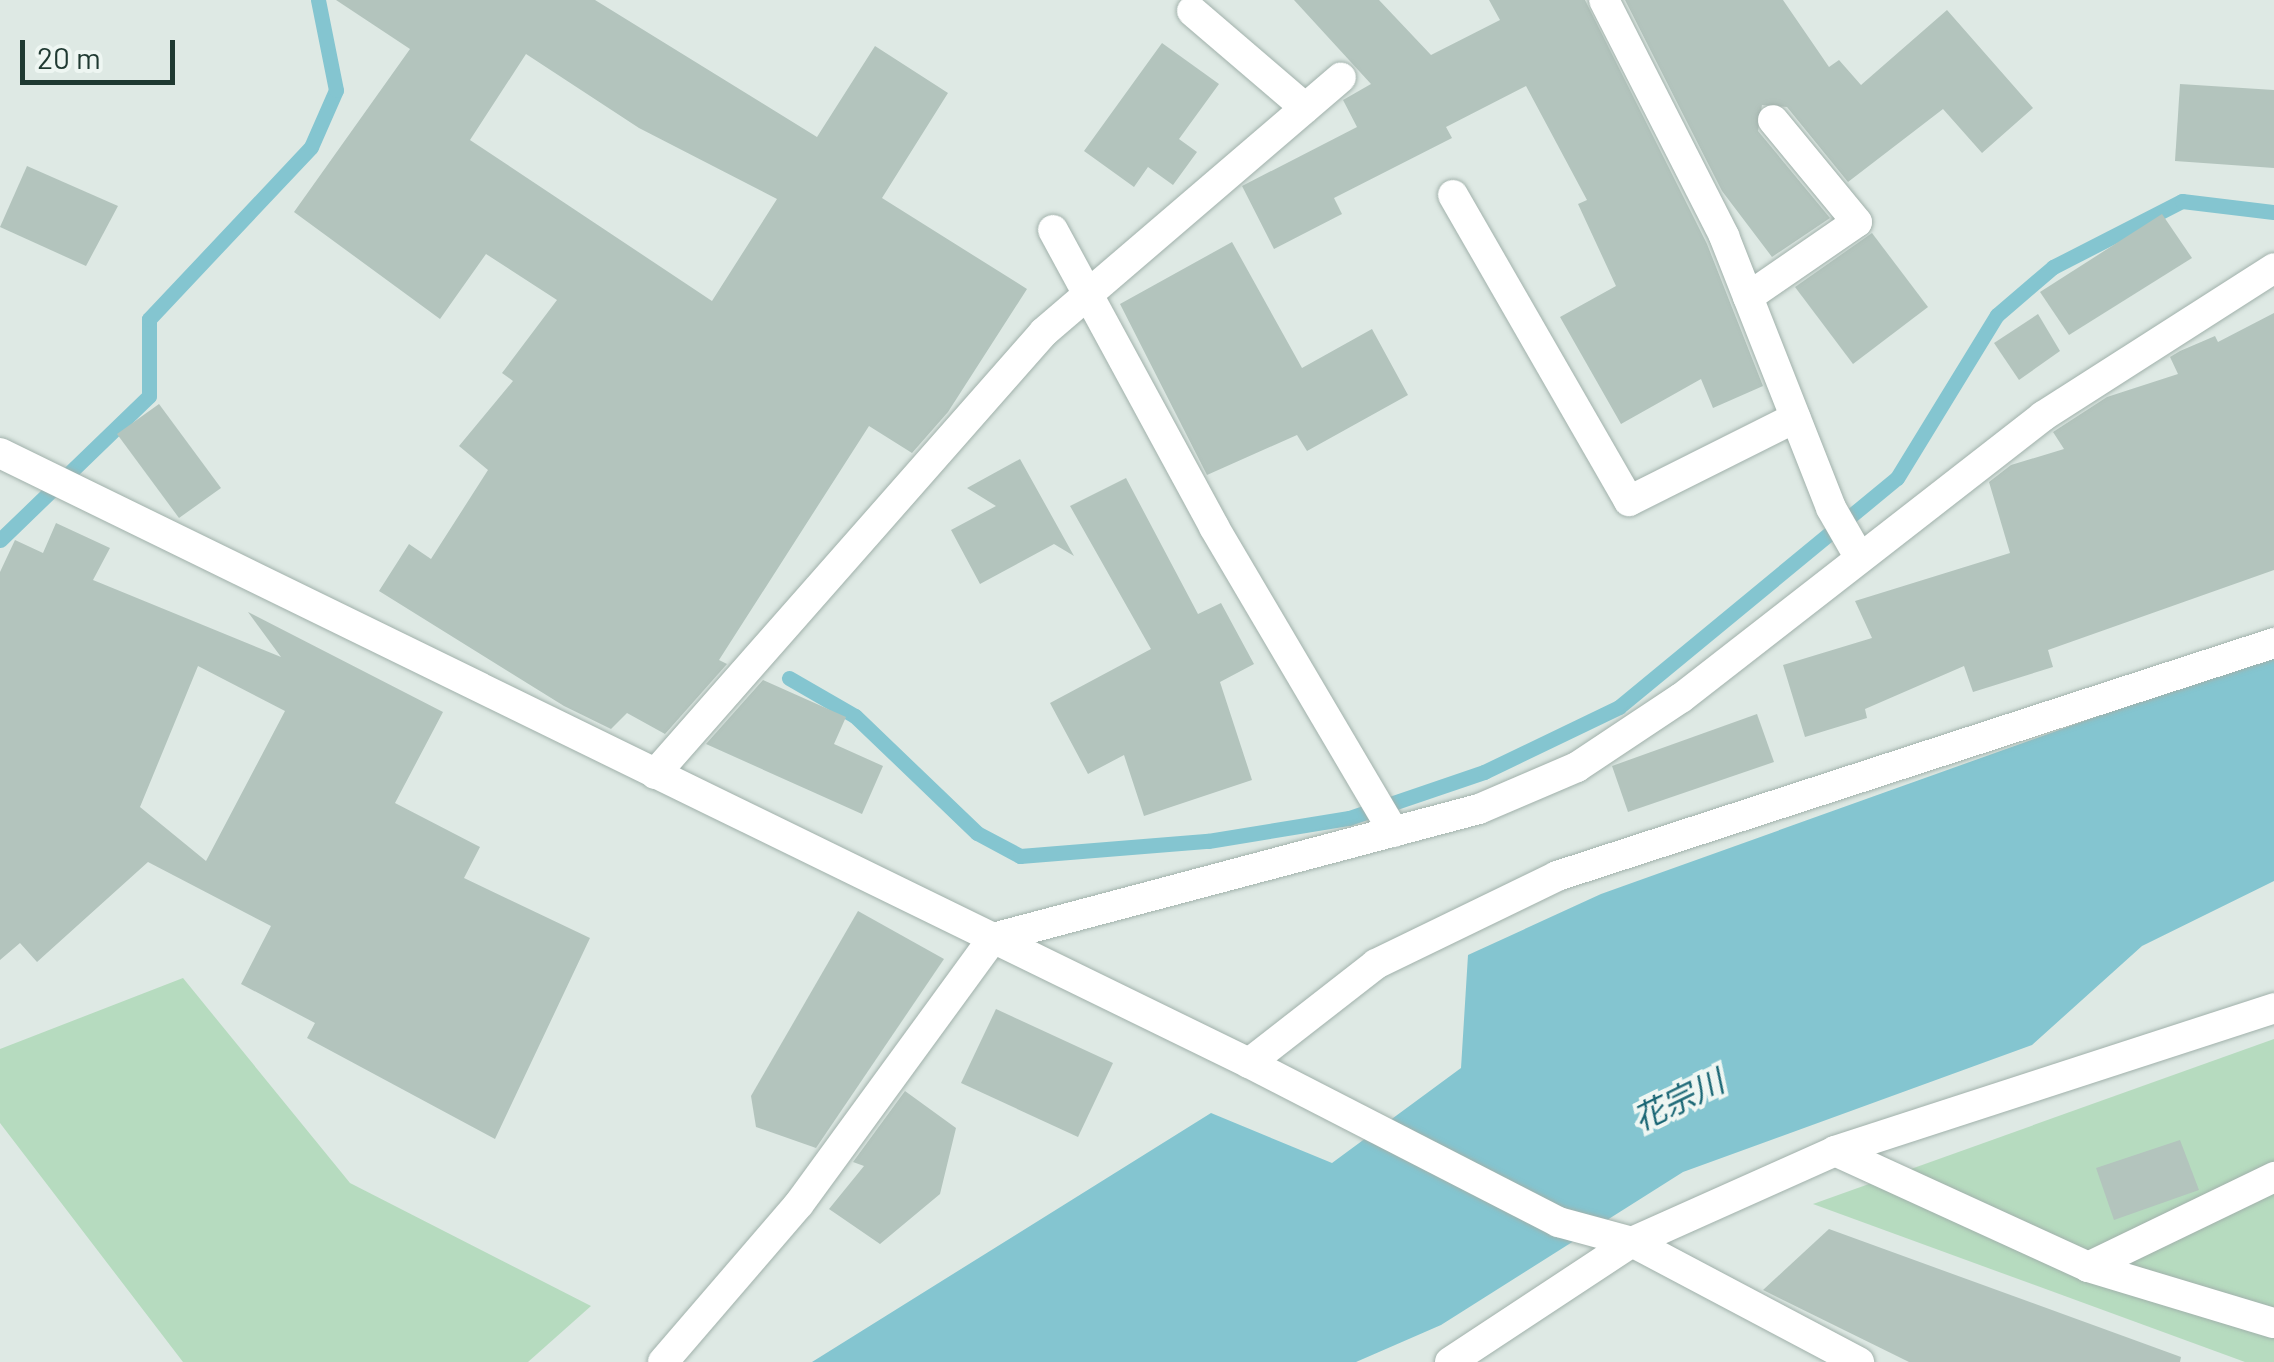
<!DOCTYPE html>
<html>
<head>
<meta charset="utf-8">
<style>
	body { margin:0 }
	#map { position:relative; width:2274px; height:1362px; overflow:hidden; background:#dee9e4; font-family:Barlow,"Noto Sans JP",sans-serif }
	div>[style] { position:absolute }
	.green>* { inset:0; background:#b6dbbf }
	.water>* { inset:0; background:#84c5d0 }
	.stream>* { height:15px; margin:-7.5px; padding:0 7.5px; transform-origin:7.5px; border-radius:7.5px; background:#84c5d0 }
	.building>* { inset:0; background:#b3c4bd }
	.roads { filter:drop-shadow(0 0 2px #a1b1ab) drop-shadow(0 0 2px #a1b1ab) }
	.minor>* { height:30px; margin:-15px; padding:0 15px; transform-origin:15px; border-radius:15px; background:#fff }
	span { translate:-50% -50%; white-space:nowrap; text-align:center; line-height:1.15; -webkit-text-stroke:8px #eef6f2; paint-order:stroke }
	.water-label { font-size:32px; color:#1a6674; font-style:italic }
	.scale { position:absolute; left:20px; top:40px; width:155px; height:45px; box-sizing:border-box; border:5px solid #1f3931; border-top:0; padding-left:12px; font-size:30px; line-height:35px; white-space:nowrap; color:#1f3931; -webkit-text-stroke:8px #eef6f2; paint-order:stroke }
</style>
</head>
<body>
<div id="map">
	<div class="green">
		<i style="clip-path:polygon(183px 978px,350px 1183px,591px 1306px,528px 1362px,183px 1362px,0 1123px,0 1049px)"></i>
		<i style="clip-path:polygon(2274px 1039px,2274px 1362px,2245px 1362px,1813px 1204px)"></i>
	</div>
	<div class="water">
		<i style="clip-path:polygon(2274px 653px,2274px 881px,2142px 946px,2032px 1045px,1683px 1172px,1441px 1325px,1356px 1362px,812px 1362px,1211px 1113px,1332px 1163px,1461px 1068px,1468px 955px,1601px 894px)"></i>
	</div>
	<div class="stream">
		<i style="left:0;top:540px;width:207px;rotate:-44deg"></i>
		<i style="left:149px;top:396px;width:77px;rotate:-90deg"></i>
		<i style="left:149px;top:319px;width:236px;rotate:-46.7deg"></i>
		<i style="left:311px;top:147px;width:62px;rotate:-66.3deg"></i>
		<i style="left:336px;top:90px;width:92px;rotate:-101.3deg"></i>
		<i style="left:789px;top:678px;width:76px;rotate:29.9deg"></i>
		<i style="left:855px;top:716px;width:169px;rotate:43.8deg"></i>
		<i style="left:977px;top:833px;width:49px;rotate:28.1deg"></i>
		<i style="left:1020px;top:856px;width:189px;rotate:-4.6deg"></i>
		<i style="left:1208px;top:841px;width:143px;rotate:-9.3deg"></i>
		<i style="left:1349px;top:818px;width:143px;rotate:-18.8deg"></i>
		<i style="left:1484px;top:772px;width:150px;rotate:-25.7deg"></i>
		<i style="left:1619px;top:707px;width:360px;rotate:-39.5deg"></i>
		<i style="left:1897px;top:478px;width:191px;rotate:-58.5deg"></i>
		<i style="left:1997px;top:315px;width:74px;rotate:-40.6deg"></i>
		<i style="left:2053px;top:267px;width:145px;rotate:-27.1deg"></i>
		<i style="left:2182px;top:201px;width:92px;rotate:6.9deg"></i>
	</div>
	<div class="building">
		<i style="clip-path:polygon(evenodd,336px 0,595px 0,817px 137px,875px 46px,948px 93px,882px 198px,1027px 289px,948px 412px,912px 453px,869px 426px,719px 660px,727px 664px,665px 734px,627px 713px,611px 729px,564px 706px,379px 591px,409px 544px,431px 559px,488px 470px,459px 446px,513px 381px,502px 373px,557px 300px,486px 254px,440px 319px,294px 212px,410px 49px,336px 0,526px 54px,639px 128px,777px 199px,712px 301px,470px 140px,526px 54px)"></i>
		<i style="clip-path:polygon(1294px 0,1379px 0,1431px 55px,1500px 20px,1489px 0,1585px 0,1707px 244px,1763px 386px,1713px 408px,1701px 379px,1621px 424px,1560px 317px,1616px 286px,1578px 204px,1587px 200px,1526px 86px,1446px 127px,1452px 138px,1334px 198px,1342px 214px,1274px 249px,1242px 186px,1357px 127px,1343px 100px,1371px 84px)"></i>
		<i style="clip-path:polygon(1625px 0,1783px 0,1829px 67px,1839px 60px,1861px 85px,1947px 10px,2033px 108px,1982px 153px,1943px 109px,1848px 182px,1787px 107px,1762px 105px,1758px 131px,1830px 218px,1772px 257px,1722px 191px)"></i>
		<i style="clip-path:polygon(1162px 43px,1219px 84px,1179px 139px,1197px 152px,1173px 185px,1148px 167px,1134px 187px,1084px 151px)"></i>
		<i style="clip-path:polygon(2180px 84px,2274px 90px,2274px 168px,2175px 161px)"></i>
		<i style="clip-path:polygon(27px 166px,118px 206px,86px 266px,0 227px)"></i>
		<i style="clip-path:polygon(2162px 214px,2192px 258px,2069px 335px,2040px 292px)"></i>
		<i style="clip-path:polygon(1872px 233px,1928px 307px,1853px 364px,1795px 287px)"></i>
		<i style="clip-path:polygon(1232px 242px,1302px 368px,1372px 329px,1408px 395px,1307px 451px,1297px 435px,1207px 475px,1120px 304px)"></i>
		<i style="clip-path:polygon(2274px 313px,2274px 570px,2048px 650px,2053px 667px,1973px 692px,1964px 666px,1865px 709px,1867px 718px,1805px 737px,1783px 665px,1872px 638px,1855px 601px,2010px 553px,1989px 482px,2011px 465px,2064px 449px,2053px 432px,2107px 397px,2178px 374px,2170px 357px,2180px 351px,2215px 336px,2218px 342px)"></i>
		<i style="clip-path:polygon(2038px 314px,2060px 351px,2019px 380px,1994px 343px)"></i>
		<i style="clip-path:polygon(159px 404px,221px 488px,179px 518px,117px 434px)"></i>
		<i style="clip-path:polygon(1020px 459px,1074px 556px,1054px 544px,980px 584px,951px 530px,996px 506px,967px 488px)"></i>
		<i style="clip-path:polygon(1126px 478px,1198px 614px,1221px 603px,1254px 664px,1220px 682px,1252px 780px,1144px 816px,1124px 755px,1088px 774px,1050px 703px,1151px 649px,1070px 506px)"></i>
		<i style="clip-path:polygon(evenodd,56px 523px,110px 548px,93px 580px,281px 657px,248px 612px,443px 712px,395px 803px,480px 847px,464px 878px,590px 938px,495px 1139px,307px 1038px,315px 1023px,241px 984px,271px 926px,148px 862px,37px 962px,20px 943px,0 960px,0 572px,15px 540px,43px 553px,56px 523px,198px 666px,285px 711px,206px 861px,140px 807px,198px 666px)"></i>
		<i style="clip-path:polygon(763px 680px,846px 717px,834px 744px,883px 766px,862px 814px,706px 744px)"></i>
		<i style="clip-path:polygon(1757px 714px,1774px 762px,1628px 812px,1612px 766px)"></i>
		<i style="clip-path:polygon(858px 911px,944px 959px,816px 1148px,756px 1127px,751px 1096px)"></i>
		<i style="clip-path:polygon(996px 1009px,1113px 1063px,1078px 1137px,961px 1083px)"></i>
		<i style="clip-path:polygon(905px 1091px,956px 1128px,940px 1194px,880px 1244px,829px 1209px,864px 1166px,853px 1162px)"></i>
		<i style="clip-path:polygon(2180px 1140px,2199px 1190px,2114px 1220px,2096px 1168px)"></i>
		<i style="clip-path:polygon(1829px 1229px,2181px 1357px,2180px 1362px,1909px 1362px,1763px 1290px)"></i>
	</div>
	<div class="roads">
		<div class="minor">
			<i style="left:1604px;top:0;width:265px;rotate:63deg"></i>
			<i style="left:1724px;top:236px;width:292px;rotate:68.5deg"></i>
			<i style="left:1831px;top:508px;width:54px;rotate:60.1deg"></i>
			<i style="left:1192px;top:11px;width:149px;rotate:40.6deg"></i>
			<i style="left:1453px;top:195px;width:353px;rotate:60.1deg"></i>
			<i style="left:1629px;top:501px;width:186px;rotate:-26.6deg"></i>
			<i style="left:1053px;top:230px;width:338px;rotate:61.5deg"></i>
			<i style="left:1214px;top:527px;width:354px;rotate:59.5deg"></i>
			<i style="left:1748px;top:297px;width:132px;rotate:-34.5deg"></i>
			<i style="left:1857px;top:222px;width:132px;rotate:-129.5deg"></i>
			<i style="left:0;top:453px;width:1390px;rotate:26.03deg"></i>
			<i style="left:1249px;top:1063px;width:348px;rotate:27.2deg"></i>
			<i style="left:1558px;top:1222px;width:77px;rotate:15.1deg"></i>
			<i style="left:1632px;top:1242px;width:257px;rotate:27.9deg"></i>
			<i style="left:655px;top:774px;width:589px;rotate:-48.65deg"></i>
			<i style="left:1044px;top:332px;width:391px;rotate:-40.6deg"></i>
			<i style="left:1249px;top:1063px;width:161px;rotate:-37.9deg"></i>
			<i style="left:1376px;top:964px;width:201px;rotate:-25.9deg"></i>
			<i style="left:1557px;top:876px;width:754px;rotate:-18deg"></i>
			<i style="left:1835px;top:1151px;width:278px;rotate:24.6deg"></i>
			<i style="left:2088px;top:1267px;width:194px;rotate:16.8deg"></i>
			<i style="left:2088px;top:1267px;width:207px;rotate:-25.8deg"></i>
			<i style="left:663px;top:1362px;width:208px;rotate:-49.3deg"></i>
			<i style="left:799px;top:1204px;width:329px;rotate:-53.9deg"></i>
			<i style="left:993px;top:938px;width:503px;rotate:-14.87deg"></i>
			<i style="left:1479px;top:809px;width:107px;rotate:-23.2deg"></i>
			<i style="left:1577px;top:767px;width:125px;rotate:-33.6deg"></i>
			<i style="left:1681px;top:698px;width:459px;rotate:-37.9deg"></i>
			<i style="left:2043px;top:416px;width:274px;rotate:-32.6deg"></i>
			<i style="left:1450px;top:1362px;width:218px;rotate:-33.4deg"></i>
			<i style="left:1632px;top:1242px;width:222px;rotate:-24.1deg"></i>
			<i style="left:1835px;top:1151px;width:462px;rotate:-18deg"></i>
		</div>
	</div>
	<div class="water-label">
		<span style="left:1678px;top:1099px;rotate:-26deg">花宗川</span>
	</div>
	<div class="scale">20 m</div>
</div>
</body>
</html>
